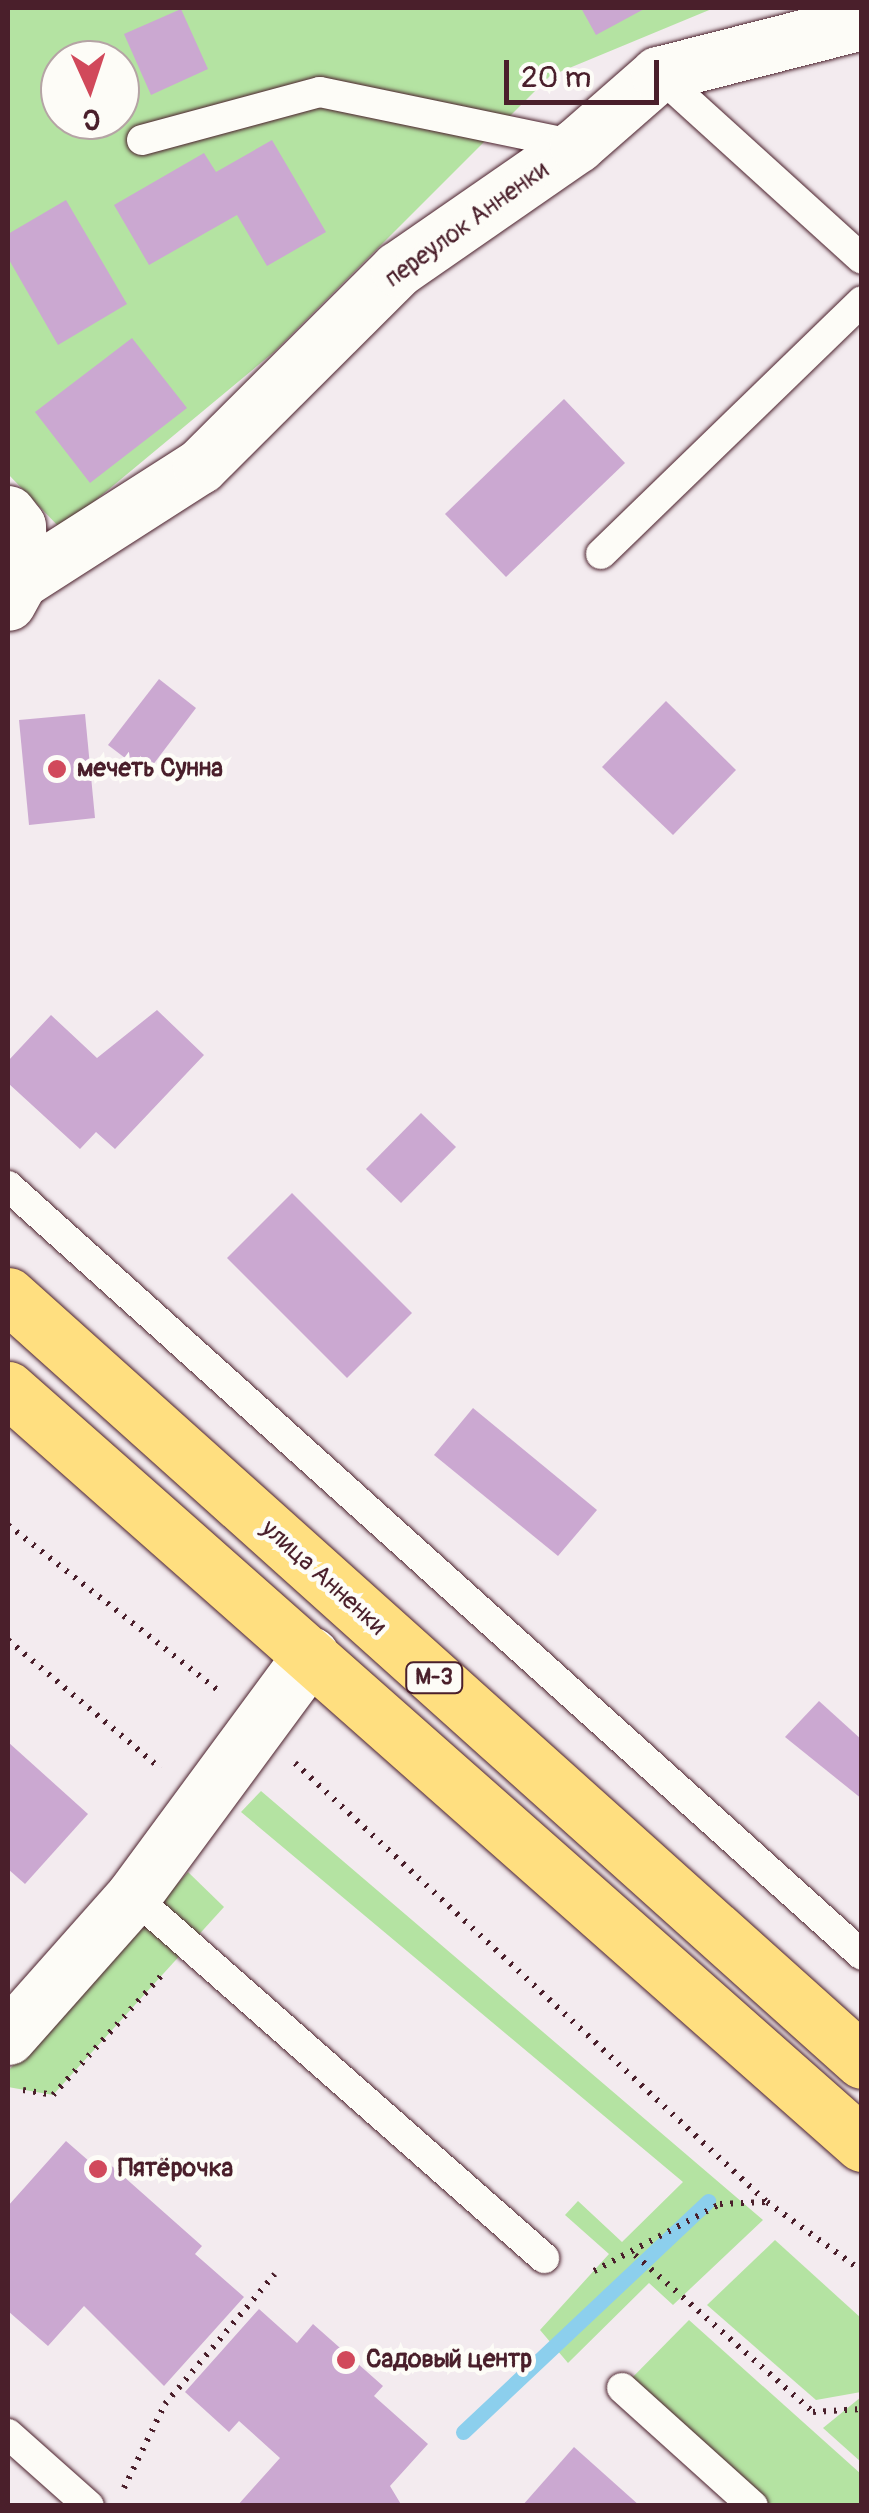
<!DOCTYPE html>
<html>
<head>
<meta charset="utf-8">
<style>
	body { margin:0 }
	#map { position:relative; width:869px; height:2513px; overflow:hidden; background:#f3ebef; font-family:Pangolin,sans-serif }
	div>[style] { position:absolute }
	.green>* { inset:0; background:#b4e3a2 }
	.stream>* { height:15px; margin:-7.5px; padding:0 7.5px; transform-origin:7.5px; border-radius:7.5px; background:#8ccfed }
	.building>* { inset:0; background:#cba8d1 }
	.path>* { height:6px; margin-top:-3px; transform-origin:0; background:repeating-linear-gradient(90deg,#4a1f2b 0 2.5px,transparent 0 10.5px) }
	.roads { filter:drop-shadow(0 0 2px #4a1f2b) drop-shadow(0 0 2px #4a1f2b) }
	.service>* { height:30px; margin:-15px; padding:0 15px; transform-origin:15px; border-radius:15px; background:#fdfcf7 }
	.minor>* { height:55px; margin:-27.5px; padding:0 27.5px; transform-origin:27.5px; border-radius:27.5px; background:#fdfcf7 }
	.primary>* { height:55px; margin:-27.5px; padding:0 27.5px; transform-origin:27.5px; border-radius:27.5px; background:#ffdf80 }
	.dots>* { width:28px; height:28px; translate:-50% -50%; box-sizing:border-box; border:5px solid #fdfcf7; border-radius:50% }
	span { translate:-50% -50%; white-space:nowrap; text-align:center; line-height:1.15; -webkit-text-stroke:9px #fdfcf7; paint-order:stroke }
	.shield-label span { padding:2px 8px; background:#fdfcf7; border:2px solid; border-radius:8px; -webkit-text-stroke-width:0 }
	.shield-label { font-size:22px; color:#4a1f2b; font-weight:700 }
	.street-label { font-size:25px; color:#4a1f2b }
	.poi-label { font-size:25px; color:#4a1f2b; font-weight:700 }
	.left { translate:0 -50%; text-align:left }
	.frame { position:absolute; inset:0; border:10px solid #4a1f2b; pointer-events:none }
	.north { position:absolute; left:40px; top:40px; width:100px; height:100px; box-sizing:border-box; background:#fdfcf7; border:2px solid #b5a4a5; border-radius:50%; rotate:177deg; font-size:28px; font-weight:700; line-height:40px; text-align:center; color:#4a1f2b }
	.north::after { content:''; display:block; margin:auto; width:35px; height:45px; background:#d1495b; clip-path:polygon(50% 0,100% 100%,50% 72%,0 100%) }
	.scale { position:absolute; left:504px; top:60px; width:155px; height:45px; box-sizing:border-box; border:5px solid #4a1f2b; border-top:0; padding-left:12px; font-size:30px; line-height:35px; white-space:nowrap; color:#4a1f2b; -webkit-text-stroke:8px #fdfcf7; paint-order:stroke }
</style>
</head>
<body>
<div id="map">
	<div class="green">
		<i style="clip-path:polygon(evenodd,8px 8px,714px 8px,550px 76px,274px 352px,61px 529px,8px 474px,8px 8px,60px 60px,120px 60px,120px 120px,60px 120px,60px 60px)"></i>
		<i style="clip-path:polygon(261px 1791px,763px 2220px,673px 2305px,649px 2283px,568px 2363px,540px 2330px,609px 2254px,565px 2215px,578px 2201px,622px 2242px,683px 2182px,241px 1812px)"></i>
		<i style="clip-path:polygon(188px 1872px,224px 1907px,53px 2095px,8px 2087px,8px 2071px)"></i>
		<i style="clip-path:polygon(775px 2240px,861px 2318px,861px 2392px,816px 2400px,707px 2305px)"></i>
		<i style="clip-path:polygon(689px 2320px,861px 2474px,861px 2505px,753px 2505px,622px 2388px)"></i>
		<i style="clip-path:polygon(861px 2397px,861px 2462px,823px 2428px)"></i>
	</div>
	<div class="stream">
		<i style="left:463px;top:2432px;width:337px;rotate:-43.3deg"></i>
	</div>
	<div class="building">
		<i style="clip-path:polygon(581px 8px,646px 8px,596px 35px)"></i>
		<i style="clip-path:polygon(181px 9px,208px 69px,151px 95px,124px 34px)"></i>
		<i style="clip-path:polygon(70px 120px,100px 120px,76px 132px)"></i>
		<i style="clip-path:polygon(272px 140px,326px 232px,267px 266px,237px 215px,149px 265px,114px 205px,204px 153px,216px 172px)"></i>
		<i style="clip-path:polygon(66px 200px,127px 304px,58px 345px,8px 258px,8px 234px)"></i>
		<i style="clip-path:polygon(132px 338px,187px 408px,90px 483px,35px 412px)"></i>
		<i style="clip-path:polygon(564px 399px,625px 463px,506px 577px,445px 514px)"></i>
		<i style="clip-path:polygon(159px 679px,196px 708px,146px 774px,108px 745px)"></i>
		<i style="clip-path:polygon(666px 701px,736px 770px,673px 835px,602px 767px)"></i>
		<i style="clip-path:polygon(85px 714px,95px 818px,29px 825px,19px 720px)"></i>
		<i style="clip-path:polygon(157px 1010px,204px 1055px,115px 1149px,96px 1132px,80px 1149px,8px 1083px,8px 1061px,51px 1015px,97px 1058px)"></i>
		<i style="clip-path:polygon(421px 1113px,456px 1147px,401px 1203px,366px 1169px)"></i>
		<i style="clip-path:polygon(292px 1193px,412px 1313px,347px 1378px,227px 1258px)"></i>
		<i style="clip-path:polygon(473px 1408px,597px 1510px,558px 1556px,434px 1455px)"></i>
		<i style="clip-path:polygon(819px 1701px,862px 1740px,862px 1799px,785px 1737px)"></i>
		<i style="clip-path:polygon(8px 1742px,88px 1814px,25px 1884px,8px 1869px)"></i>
		<i style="clip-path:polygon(66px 2141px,98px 2169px,105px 2160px,202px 2246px,195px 2254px,244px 2297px,164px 2386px,84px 2306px,48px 2346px,8px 2311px,8px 2206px)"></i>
		<i style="clip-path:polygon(259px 2309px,297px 2343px,313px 2324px,383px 2386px,374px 2396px,428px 2444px,390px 2486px,402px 2506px,237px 2506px,280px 2458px,239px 2421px,229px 2432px,185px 2392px)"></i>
		<i style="clip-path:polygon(574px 2447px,640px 2506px,522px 2506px)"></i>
	</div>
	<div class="path">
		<i style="left:8px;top:1525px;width:268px;rotate:38.2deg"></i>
		<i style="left:8px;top:1640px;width:199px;rotate:40.1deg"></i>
		<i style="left:295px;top:1763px;width:645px;rotate:42.93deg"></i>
		<i style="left:767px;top:2202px;width:117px;rotate:36deg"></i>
		<i style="left:23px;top:2090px;width:30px;rotate:9deg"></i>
		<i style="left:53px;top:2095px;width:162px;rotate:-47.8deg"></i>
		<i style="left:635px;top:2255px;width:237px;rotate:41.4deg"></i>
		<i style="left:813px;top:2412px;width:49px;rotate:-3.5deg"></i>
		<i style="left:594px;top:2271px;width:143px;rotate:-28deg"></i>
		<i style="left:720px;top:2204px;width:46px;rotate:-2.5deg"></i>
		<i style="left:124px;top:2488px;width:93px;rotate:-64deg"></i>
		<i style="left:165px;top:2404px;width:170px;rotate:-49.8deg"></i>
	</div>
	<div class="roads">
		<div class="service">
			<i style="left:658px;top:74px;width:275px;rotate:42.2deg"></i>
			<i style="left:142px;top:140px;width:184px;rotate:-15.1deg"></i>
			<i style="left:320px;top:92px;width:262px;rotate:11.7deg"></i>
			<i style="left:601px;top:554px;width:363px;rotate:-44.1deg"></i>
			<i style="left:8px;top:1186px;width:1149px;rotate:42deg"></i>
			<i style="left:133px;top:1896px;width:548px;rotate:41.37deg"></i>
			<i style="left:622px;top:2388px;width:176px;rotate:42deg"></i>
			<i style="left:8px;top:2434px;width:108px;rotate:41.6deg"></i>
		</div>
		<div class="minor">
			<i style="left:8px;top:513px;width:16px;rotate:52deg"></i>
			<i style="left:18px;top:526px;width:55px;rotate:87.9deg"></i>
			<i style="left:20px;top:581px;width:25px;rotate:119deg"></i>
			<i style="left:20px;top:581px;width:214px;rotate:-32.6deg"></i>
			<i style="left:200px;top:466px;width:279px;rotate:-44.9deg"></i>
			<i style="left:398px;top:269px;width:218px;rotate:-34.7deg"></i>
			<i style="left:577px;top:145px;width:108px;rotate:-41.2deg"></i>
			<i style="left:658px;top:74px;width:211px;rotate:-14.3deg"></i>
			<i style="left:8px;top:2037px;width:188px;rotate:-48.4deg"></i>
			<i style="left:133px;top:1896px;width:300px;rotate:-53.6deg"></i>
		</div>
		<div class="primary">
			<i style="left:8px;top:1295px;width:1147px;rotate:41.89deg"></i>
			<i style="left:8px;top:1389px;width:1140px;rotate:41.48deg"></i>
		</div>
	</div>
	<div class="dots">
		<i style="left:57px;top:769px;background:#d1495b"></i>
		<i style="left:98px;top:2169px;background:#d1495b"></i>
		<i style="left:346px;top:2360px;background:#d1495b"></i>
	</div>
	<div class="shield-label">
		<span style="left:434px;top:1678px">М-3</span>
	</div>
	<div class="street-label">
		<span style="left:467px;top:225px;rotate:-36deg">переулок Анненки</span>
		<span style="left:323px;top:1578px;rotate:42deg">улица Анненки</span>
	</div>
	<div class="poi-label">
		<span class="left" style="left:77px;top:769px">мечеть Сунна</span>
		<span class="left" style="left:118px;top:2169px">Пятёрочка</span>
		<span class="left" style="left:366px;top:2360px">Садовый центр</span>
	</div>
	<div class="frame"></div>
	<div class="north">С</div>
	<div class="scale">20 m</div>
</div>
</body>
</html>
